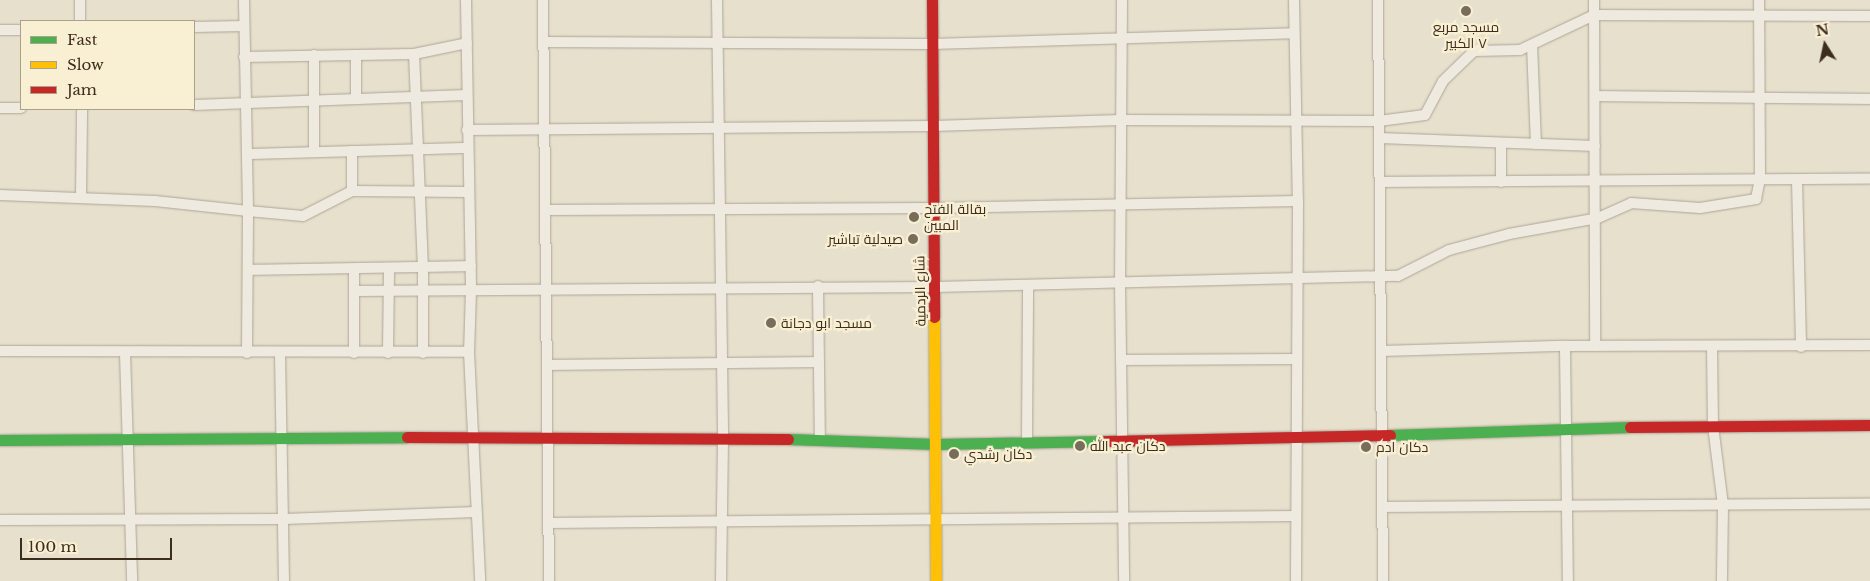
<!DOCTYPE html>
<html>
<head>
<meta charset="utf-8">
<style>
	body { margin:0 }
	#map { position:relative; width:1870px; height:581px; overflow:hidden; background:#e7e0cd; font-family:"Libre Baskerville",Cairo,serif }
	div>[style] { position:absolute }
	.roads { filter:drop-shadow(0 0 1px #ada596) drop-shadow(0 0 1px #ada596) }
	.street>* { height:10px; margin:-5px; padding:0 5px; transform-origin:5px; border-radius:5px; background:#efeae0 }
	.fast>* { height:11px; margin:-5.5px; padding:0 5.5px; transform-origin:5.5px; border-radius:5.5px; background:#4caf50 }
	.slow>* { height:11px; margin:-5.5px; padding:0 5.5px; transform-origin:5.5px; border-radius:5.5px; background:#ffc107 }
	.jam>* { height:11px; margin:-5.5px; padding:0 5.5px; transform-origin:5.5px; border-radius:5.5px; background:#c62828 }
	.dots>* { width:14px; height:14px; translate:-50% -50%; box-sizing:border-box; border:2px solid #f9efd3; border-radius:50% }
	span { translate:-50% -50%; white-space:nowrap; text-align:center; line-height:1.15; -webkit-text-stroke:4.5px #f9efd3; paint-order:stroke }
	.poi-label { font-size:14px; color:#3d2d1d }
	.left { translate:0 -50%; text-align:left }
	.right { translate:-100% -50%; text-align:right }
	.street-label { font-size:14px; color:#3d2d1d }
	.legend { position:absolute; left:20px; top:20px; width:175px; height:90px; box-sizing:border-box; background:#f9efd3; border:1px solid #aea18a; margin:0; padding:6px 9px; list-style:none; font-size:15px; color:#3d2d1d }
	.legend li { display:flex; align-items:center; gap:10px; height:25px }
	.legend b { width:25px; border:1px solid #aea18a }
	.north { position:absolute; left:1800px; top:20px; width:50px; height:50px; -webkit-text-stroke:4px #f9efd3; paint-order:stroke; rotate:350deg; font-size:14px; font-weight:700; line-height:20px; text-align:center; color:#3d2d1d }
	.north::after { content:''; display:block; margin:auto; width:18px; height:22px; background:#3d2d1d; clip-path:polygon(50% 0,100% 100%,50% 72%,0 100%) }
	.scale { position:absolute; left:20px; top:538px; width:152px; height:22px; box-sizing:border-box; border:2px solid #3d2d1d; border-top:0; padding-left:6px; font-size:15px; line-height:18px; white-space:nowrap; color:#3d2d1d; -webkit-text-stroke:4px #f9efd3; paint-order:stroke }
</style>
</head>
<body>
<div id="map">
	<div class="roads">
		<div class="street">
			<i style="left:80px;top:0;width:21px;rotate:90deg"></i>
			<i style="left:244px;top:0;width:211px;rotate:88.9deg"></i>
			<i style="left:248px;top:211px;width:55px;rotate:5.2deg"></i>
			<i style="left:303px;top:216px;width:55px;rotate:-27deg"></i>
			<i style="left:352px;top:191px;width:117px;rotate:0.5deg"></i>
			<i style="left:466px;top:0;width:290px;rotate:89deg"></i>
			<i style="left:471px;top:290px;width:62px;rotate:91.8deg"></i>
			<i style="left:469px;top:352px;width:229px;rotate:87.2deg"></i>
			<i style="left:543px;top:0;width:581px;rotate:89.41deg"></i>
			<i style="left:717px;top:0;width:439px;rotate:89.2deg"></i>
			<i style="left:723px;top:439px;width:142px;rotate:90.8deg"></i>
			<i style="left:1122px;top:0;width:284px;rotate:90.4deg"></i>
			<i style="left:1120px;top:284px;width:297px;rotate:89.2deg"></i>
			<i style="left:1294px;top:0;width:201px;rotate:88.9deg"></i>
			<i style="left:1298px;top:201px;width:380px;rotate:90.3deg"></i>
			<i style="left:1378px;top:0;width:581px;rotate:89.51deg"></i>
			<i style="left:1594px;top:0;width:346px;rotate:89.8deg"></i>
			<i style="left:194px;top:27px;width:50px;rotate:-1.1deg"></i>
			<i style="left:0;top:30px;width:21px"></i>
			<i style="left:544px;top:42px;width:388px;rotate:0.3deg"></i>
			<i style="left:932px;top:44px;width:362px;rotate:-1.7deg"></i>
			<i style="left:1532px;top:45px;width:99px;rotate:87.7deg"></i>
			<i style="left:414px;top:54px;width:215px;rotate:87.6deg"></i>
			<i style="left:423px;top:269px;width:84px;rotate:90deg"></i>
			<i style="left:314px;top:55px;width:97px;rotate:90deg"></i>
			<i style="left:356px;top:55px;width:44px;rotate:90deg"></i>
			<i style="left:244px;top:57px;width:170px;rotate:-1deg"></i>
			<i style="left:414px;top:54px;width:54px;rotate:-11.7deg"></i>
			<i style="left:1596px;top:96px;width:274px;rotate:0.6deg"></i>
			<i style="left:194px;top:105px;width:273px;rotate:-2.1deg"></i>
			<i style="left:0;top:108px;width:21px"></i>
			<i style="left:467px;top:130px;width:466px;rotate:-0.5deg"></i>
			<i style="left:933px;top:126px;width:188px;rotate:-1.8deg"></i>
			<i style="left:1121px;top:120px;width:258px;rotate:0.2deg"></i>
			<i style="left:1379px;top:121px;width:46px;rotate:-7.4deg"></i>
			<i style="left:1425px;top:115px;width:38px;rotate:-62deg"></i>
			<i style="left:1443px;top:81px;width:43px;rotate:-44.1deg"></i>
			<i style="left:1474px;top:51px;width:46px;rotate:-1.2deg"></i>
			<i style="left:1520px;top:50px;width:82px;rotate:-25.3deg"></i>
			<i style="left:1594px;top:15px;width:276px;rotate:0.2deg"></i>
			<i style="left:1379px;top:138px;width:216px;rotate:2.1deg"></i>
			<i style="left:1501px;top:143px;width:39px;rotate:90deg"></i>
			<i style="left:352px;top:151px;width:40px;rotate:90deg"></i>
			<i style="left:247px;top:154px;width:220px;rotate:-1.6deg"></i>
			<i style="left:1797px;top:180px;width:167px;rotate:88.6deg"></i>
			<i style="left:1380px;top:182px;width:490px;rotate:-0.4deg"></i>
			<i style="left:0;top:195px;width:155px;rotate:2.2deg"></i>
			<i style="left:155px;top:201px;width:94px;rotate:6.1deg"></i>
			<i style="left:248px;top:211px;width:142px;rotate:90.4deg"></i>
			<i style="left:81px;top:197px;width:88px;rotate:-89.3deg"></i>
			<i style="left:546px;top:210px;width:388px;rotate:-0.3deg"></i>
			<i style="left:934px;top:208px;width:364px;rotate:-1.1deg"></i>
			<i style="left:354px;top:269px;width:84px;rotate:90deg"></i>
			<i style="left:249px;top:270px;width:222px;rotate:-1deg"></i>
			<i style="left:818px;top:286px;width:153px;rotate:89.3deg"></i>
			<i style="left:354px;top:291px;width:581px;rotate:-0.39deg"></i>
			<i style="left:935px;top:287px;width:463px;rotate:-1.4deg"></i>
			<i style="left:1398px;top:276px;width:57px;rotate:-27deg"></i>
			<i style="left:1449px;top:250px;width:62px;rotate:-14.9deg"></i>
			<i style="left:1509px;top:234px;width:90px;rotate:-10.2deg"></i>
			<i style="left:1598px;top:218px;width:36px;rotate:-24deg"></i>
			<i style="left:1631px;top:203px;width:69px;rotate:4.1deg"></i>
			<i style="left:1700px;top:208px;width:57px;rotate:-9.1deg"></i>
			<i style="left:1756px;top:199px;width:20px;rotate:-79deg"></i>
			<i style="left:1760px;top:179px;width:179px;rotate:-90.3deg"></i>
			<i style="left:1565px;top:346px;width:235px;rotate:89.3deg"></i>
			<i style="left:1712px;top:346px;width:80px;rotate:89.3deg"></i>
			<i style="left:1713px;top:426px;width:80px;rotate:82.8deg"></i>
			<i style="left:1723px;top:505px;width:76px;rotate:90.8deg"></i>
			<i style="left:0;top:351px;width:469px;rotate:0.1deg"></i>
			<i style="left:1381px;top:351px;width:184px;rotate:-1.6deg"></i>
			<i style="left:1565px;top:346px;width:305px;rotate:-0.2deg"></i>
			<i style="left:125px;top:353px;width:228px;rotate:88.2deg"></i>
			<i style="left:280px;top:353px;width:228px;rotate:89deg"></i>
			<i style="left:388px;top:353px;width:84px;rotate:-89.3deg"></i>
			<i style="left:1121px;top:360px;width:174px;rotate:-0.3deg"></i>
			<i style="left:549px;top:365px;width:270px;rotate:-0.6deg"></i>
			<i style="left:1027px;top:441px;width:156px;rotate:-89.6deg"></i>
			<i style="left:1383px;top:507px;width:487px;rotate:-0.4deg"></i>
			<i style="left:0;top:520px;width:284px;rotate:-0.2deg"></i>
			<i style="left:284px;top:519px;width:192px;rotate:-2.1deg"></i>
			<i style="left:548px;top:523px;width:748px;rotate:-0.54deg"></i>
		</div>
		<div class="fast">
			<i style="left:1390px;top:435px;width:240px;rotate:-1.9deg"></i>
			<i style="left:788px;top:439px;width:148px;rotate:1.9deg"></i>
			<i style="left:936px;top:444px;width:169px;rotate:-1deg"></i>
			<i style="left:0;top:440px;width:407px;rotate:-0.4deg"></i>
		</div>
		<div class="slow">
			<i style="left:934px;top:317px;width:264px;rotate:89.6deg"></i>
		</div>
		<div class="jam">
			<i style="left:932px;top:0;width:317px;rotate:89.6deg"></i>
			<i style="left:1630px;top:427px;width:240px;rotate:-0.5deg"></i>
			<i style="left:407px;top:437px;width:381px;rotate:0.3deg"></i>
			<i style="left:1105px;top:441px;width:285px;rotate:-1.2deg"></i>
		</div>
	</div>
	<div class="dots">
		<i style="left:1466px;top:11px;background:#786c5b"></i>
		<i style="left:914px;top:217px;background:#786c5b"></i>
		<i style="left:913px;top:239px;background:#786c5b"></i>
		<i style="left:771px;top:323px;background:#786c5b"></i>
		<i style="left:1080px;top:446px;background:#786c5b"></i>
		<i style="left:1366px;top:447px;background:#786c5b"></i>
		<i style="left:954px;top:454px;background:#786c5b"></i>
	</div>
	<div class="poi-label">
		<span style="left:1466px;top:35px">مسجد مربع<br>٧ الكبير</span>
		<span class="left" style="left:924px;top:217px">بقالة الفتح<br>المبين</span>
		<span class="right" style="left:903px;top:239px">صيدلية تباشير</span>
		<span class="left" style="left:781px;top:323px">مسجد ابو دجانة</span>
		<span class="left" style="left:1090px;top:446px">دكان عبد الله</span>
		<span class="left" style="left:1376px;top:447px">دكان ادم</span>
		<span class="left" style="left:964px;top:454px">دكان رشدي</span>
	</div>
	<div class="street-label">
		<span style="left:920px;top:291px;rotate:-91deg">شارع الردمية</span>
	</div>
	<ul class="legend">
	<li><b style="height:6px;background:#4caf50"></b>Fast</li>
	<li><b style="height:6px;background:#ffc107"></b>Slow</li>
	<li><b style="height:6px;background:#c62828"></b>Jam</li>
	</ul>
	<div class="north">N</div>
	<div class="scale">100 m</div>
</div>
</body>
</html>
